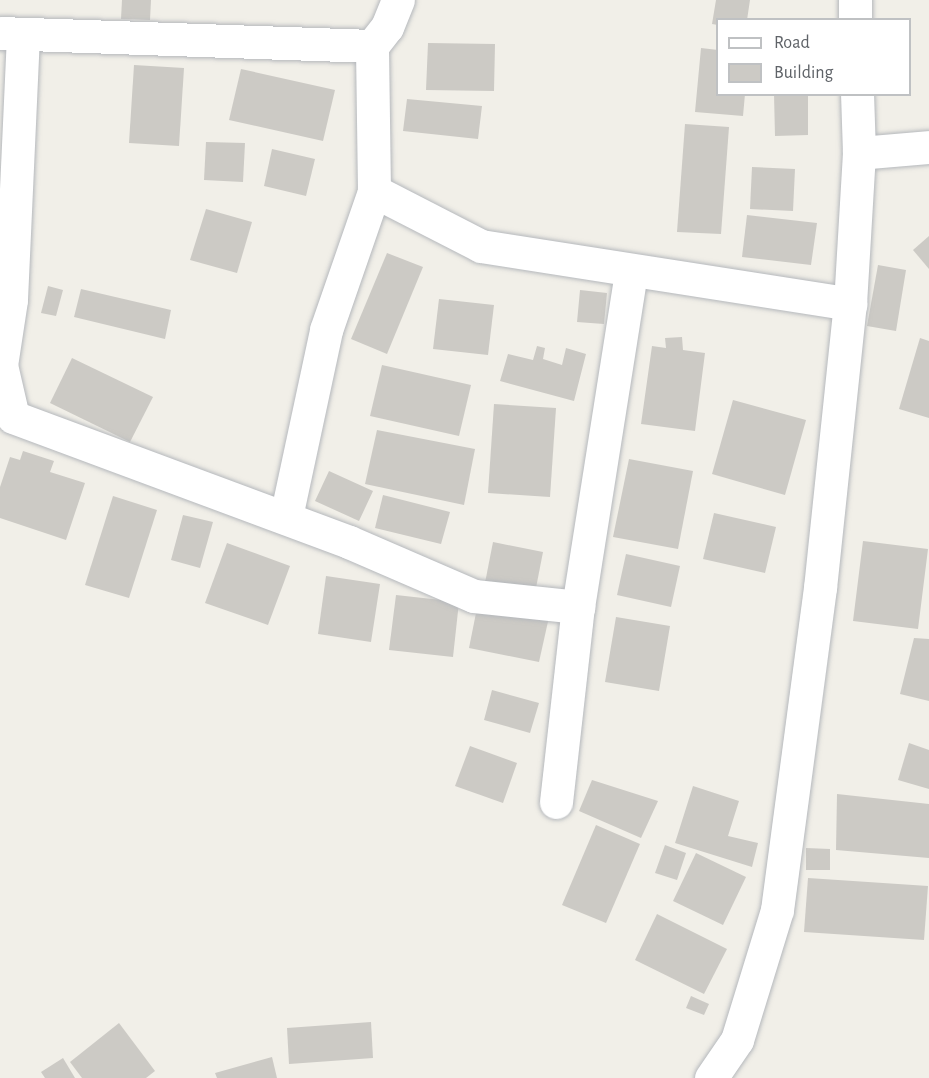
<!DOCTYPE html>
<html>
<head>
<meta charset="utf-8">
<style>
	body { margin:0 }
	#map { position:relative; width:929px; height:1078px; overflow:hidden; background:#f1efe8; font-family:"Alegreya Sans",sans-serif }
	div>[style] { position:absolute }
	.building>* { inset:0; background:#cccac5 }
	.roads { filter:drop-shadow(0 0 2px #b5b8bc) drop-shadow(0 0 2px #b5b8bc) }
	.minor>* { height:33px; margin:-16.5px; padding:0 16.5px; transform-origin:16.5px; border-radius:16.5px; background:#fff }
	span { translate:-50% -50%; white-space:nowrap; text-align:center; line-height:1.15; -webkit-text-stroke:4.5px #fff; paint-order:stroke }
	.legend { position:absolute; left:716px; top:18px; width:195px; height:78px; box-sizing:border-box; background:#fff; border:2px solid #bfc1c3; margin:0; padding:8px 10px; list-style:none; font-size:18px; color:#5f6368 }
	.legend li { display:flex; align-items:center; gap:12px; height:30px }
	.legend b { width:30px; border:2px solid #bfc1c3 }
</style>
</head>
<body>
<div id="map">
	<div class="building">
		<i style="clip-path:polygon(122px 0,151px 0,150px 20px,121px 19px)"></i>
		<i style="clip-path:polygon(716px 0,750px 0,747px 20px,718px 20px,718px 25px,712px 24px)"></i>
		<i style="clip-path:polygon(428px 43px,495px 44px,494px 91px,426px 90px)"></i>
		<i style="clip-path:polygon(701px 48px,718px 50px,718px 94px,745px 94px,743px 116px,695px 112px)"></i>
		<i style="clip-path:polygon(134px 65px,184px 68px,179px 146px,129px 143px)"></i>
		<i style="clip-path:polygon(241px 69px,335px 90px,323px 141px,229px 120px)"></i>
		<i style="clip-path:polygon(774px 94px,808px 94px,808px 135px,775px 136px)"></i>
		<i style="clip-path:polygon(407px 99px,482px 106px,478px 139px,403px 131px)"></i>
		<i style="clip-path:polygon(685px 124px,729px 127px,721px 234px,677px 232px)"></i>
		<i style="clip-path:polygon(206px 142px,245px 143px,243px 182px,204px 180px)"></i>
		<i style="clip-path:polygon(272px 149px,315px 159px,306px 196px,264px 186px)"></i>
		<i style="clip-path:polygon(752px 167px,795px 169px,793px 211px,750px 209px)"></i>
		<i style="clip-path:polygon(206px 209px,252px 222px,237px 273px,190px 260px)"></i>
		<i style="clip-path:polygon(747px 215px,817px 223px,811px 265px,742px 257px)"></i>
		<i style="clip-path:polygon(929px 236px,929px 269px,913px 250px)"></i>
		<i style="clip-path:polygon(387px 253px,423px 267px,387px 354px,351px 339px)"></i>
		<i style="clip-path:polygon(878px 265px,906px 270px,896px 331px,867px 326px)"></i>
		<i style="clip-path:polygon(48px 286px,63px 290px,56px 316px,41px 313px)"></i>
		<i style="clip-path:polygon(81px 289px,171px 310px,165px 339px,74px 317px)"></i>
		<i style="clip-path:polygon(580px 290px,607px 293px,604px 324px,577px 322px)"></i>
		<i style="clip-path:polygon(439px 299px,494px 305px,488px 355px,433px 349px)"></i>
		<i style="clip-path:polygon(682px 337px,683px 350px,705px 353px,695px 431px,641px 424px,652px 346px,666px 348px,665px 338px)"></i>
		<i style="clip-path:polygon(920px 338px,929px 341px,929px 418px,899px 409px)"></i>
		<i style="clip-path:polygon(537px 346px,545px 348px,543px 359px,562px 365px,566px 348px,586px 354px,574px 401px,500px 381px,508px 354px,533px 360px)"></i>
		<i style="clip-path:polygon(72px 358px,153px 397px,130px 442px,50px 403px)"></i>
		<i style="clip-path:polygon(382px 365px,471px 385px,459px 436px,370px 416px)"></i>
		<i style="clip-path:polygon(733px 400px,806px 420px,785px 495px,712px 474px)"></i>
		<i style="clip-path:polygon(494px 404px,556px 408px,550px 497px,488px 493px)"></i>
		<i style="clip-path:polygon(377px 430px,475px 449px,464px 505px,365px 484px)"></i>
		<i style="clip-path:polygon(23px 451px,54px 461px,50px 472px,85px 483px,66px 540px,0 518px,0 487px,10px 457px,20px 460px)"></i>
		<i style="clip-path:polygon(629px 459px,693px 471px,678px 549px,613px 537px)"></i>
		<i style="clip-path:polygon(329px 471px,373px 491px,359px 521px,315px 501px)"></i>
		<i style="clip-path:polygon(383px 495px,450px 512px,441px 544px,375px 528px)"></i>
		<i style="clip-path:polygon(113px 496px,157px 510px,129px 598px,85px 585px)"></i>
		<i style="clip-path:polygon(714px 513px,776px 527px,765px 573px,703px 559px)"></i>
		<i style="clip-path:polygon(183px 515px,213px 522px,200px 568px,171px 560px)"></i>
		<i style="clip-path:polygon(863px 541px,928px 549px,918px 629px,853px 621px)"></i>
		<i style="clip-path:polygon(493px 542px,543px 552px,534px 598px,484px 588px)"></i>
		<i style="clip-path:polygon(227px 543px,290px 566px,268px 625px,205px 603px)"></i>
		<i style="clip-path:polygon(626px 554px,680px 566px,671px 607px,617px 595px)"></i>
		<i style="clip-path:polygon(326px 576px,380px 584px,371px 642px,318px 634px)"></i>
		<i style="clip-path:polygon(396px 595px,459px 602px,453px 657px,389px 650px)"></i>
		<i style="clip-path:polygon(478px 603px,549px 617px,539px 662px,469px 648px)"></i>
		<i style="clip-path:polygon(616px 617px,670px 626px,659px 691px,605px 682px)"></i>
		<i style="clip-path:polygon(914px 638px,929px 639px,929px 701px,900px 694px)"></i>
		<i style="clip-path:polygon(492px 690px,539px 703px,530px 733px,484px 720px)"></i>
		<i style="clip-path:polygon(909px 743px,929px 750px,929px 789px,898px 780px)"></i>
		<i style="clip-path:polygon(470px 746px,517px 763px,503px 803px,455px 786px)"></i>
		<i style="clip-path:polygon(592px 780px,658px 801px,641px 838px,579px 811px)"></i>
		<i style="clip-path:polygon(693px 786px,739px 801px,728px 836px,758px 843px,752px 867px,675px 843px)"></i>
		<i style="clip-path:polygon(837px 794px,929px 804px,929px 858px,836px 850px)"></i>
		<i style="clip-path:polygon(596px 825px,640px 844px,606px 923px,562px 905px)"></i>
		<i style="clip-path:polygon(665px 845px,686px 853px,677px 880px,655px 873px)"></i>
		<i style="clip-path:polygon(806px 848px,830px 849px,830px 870px,806px 870px)"></i>
		<i style="clip-path:polygon(696px 853px,746px 877px,723px 925px,673px 901px)"></i>
		<i style="clip-path:polygon(808px 878px,928px 886px,924px 940px,804px 932px)"></i>
		<i style="clip-path:polygon(657px 914px,727px 949px,704px 994px,635px 960px)"></i>
		<i style="clip-path:polygon(691px 996px,709px 1004px,704px 1015px,686px 1008px)"></i>
		<i style="clip-path:polygon(371px 1022px,373px 1058px,289px 1064px,287px 1028px)"></i>
		<i style="clip-path:polygon(119px 1023px,155px 1071px,146px 1078px,82px 1078px,70px 1062px)"></i>
		<i style="clip-path:polygon(272px 1057px,277px 1078px,217px 1078px,215px 1073px)"></i>
		<i style="clip-path:polygon(63px 1058px,75px 1078px,45px 1078px,41px 1072px)"></i>
	</div>
	<div class="roads">
		<div class="minor">
			<i style="left:855px;top:0;width:20px;rotate:90deg"></i>
			<i style="left:0;top:33px;width:372px;rotate:2deg"></i>
			<i style="left:23px;top:35px;width:265px;rotate:92.6deg"></i>
			<i style="left:11px;top:300px;width:66px;rotate:98.7deg"></i>
			<i style="left:1px;top:365px;width:53px;rotate:77deg"></i>
			<i style="left:13px;top:417px;width:358px;rotate:20.4deg"></i>
			<i style="left:349px;top:542px;width:136px;rotate:23.4deg"></i>
			<i style="left:474px;top:596px;width:105px;rotate:6deg"></i>
			<i style="left:859px;top:153px;width:70px;rotate:-4.9deg"></i>
			<i style="left:374px;top:191px;width:120px;rotate:27.2deg"></i>
			<i style="left:481px;top:246px;width:374px;rotate:8.9deg"></i>
			<i style="left:286px;top:517px;width:191px;rotate:-77.9deg"></i>
			<i style="left:326px;top:330px;width:147px;rotate:-70.9deg"></i>
			<i style="left:374px;top:191px;width:145px;rotate:-90.8deg"></i>
			<i style="left:372px;top:46px;width:24px;rotate:-52deg"></i>
			<i style="left:387px;top:27px;width:29px;rotate:-68deg"></i>
			<i style="left:556px;top:802px;width:196px;rotate:-83.6deg"></i>
			<i style="left:578px;top:607px;width:340px;rotate:-81deg"></i>
			<i style="left:711px;top:1078px;width:46px;rotate:-55.6deg"></i>
			<i style="left:737px;top:1040px;width:136px;rotate:-72.9deg"></i>
			<i style="left:777px;top:910px;width:325px;rotate:-82.4deg"></i>
			<i style="left:820px;top:588px;width:286px;rotate:-84deg"></i>
			<i style="left:850px;top:304px;width:151px;rotate:-86.6deg"></i>
			<i style="left:859px;top:153px;width:59px;rotate:-91.9deg"></i>
		</div>
	</div>
	<ul class="legend">
	<li><b style="height:8px;background:#fff"></b>Road</li>
	<li><b style="height:16px;background:#cccac5"></b>Building</li>
	</ul>
</div>
</body>
</html>
